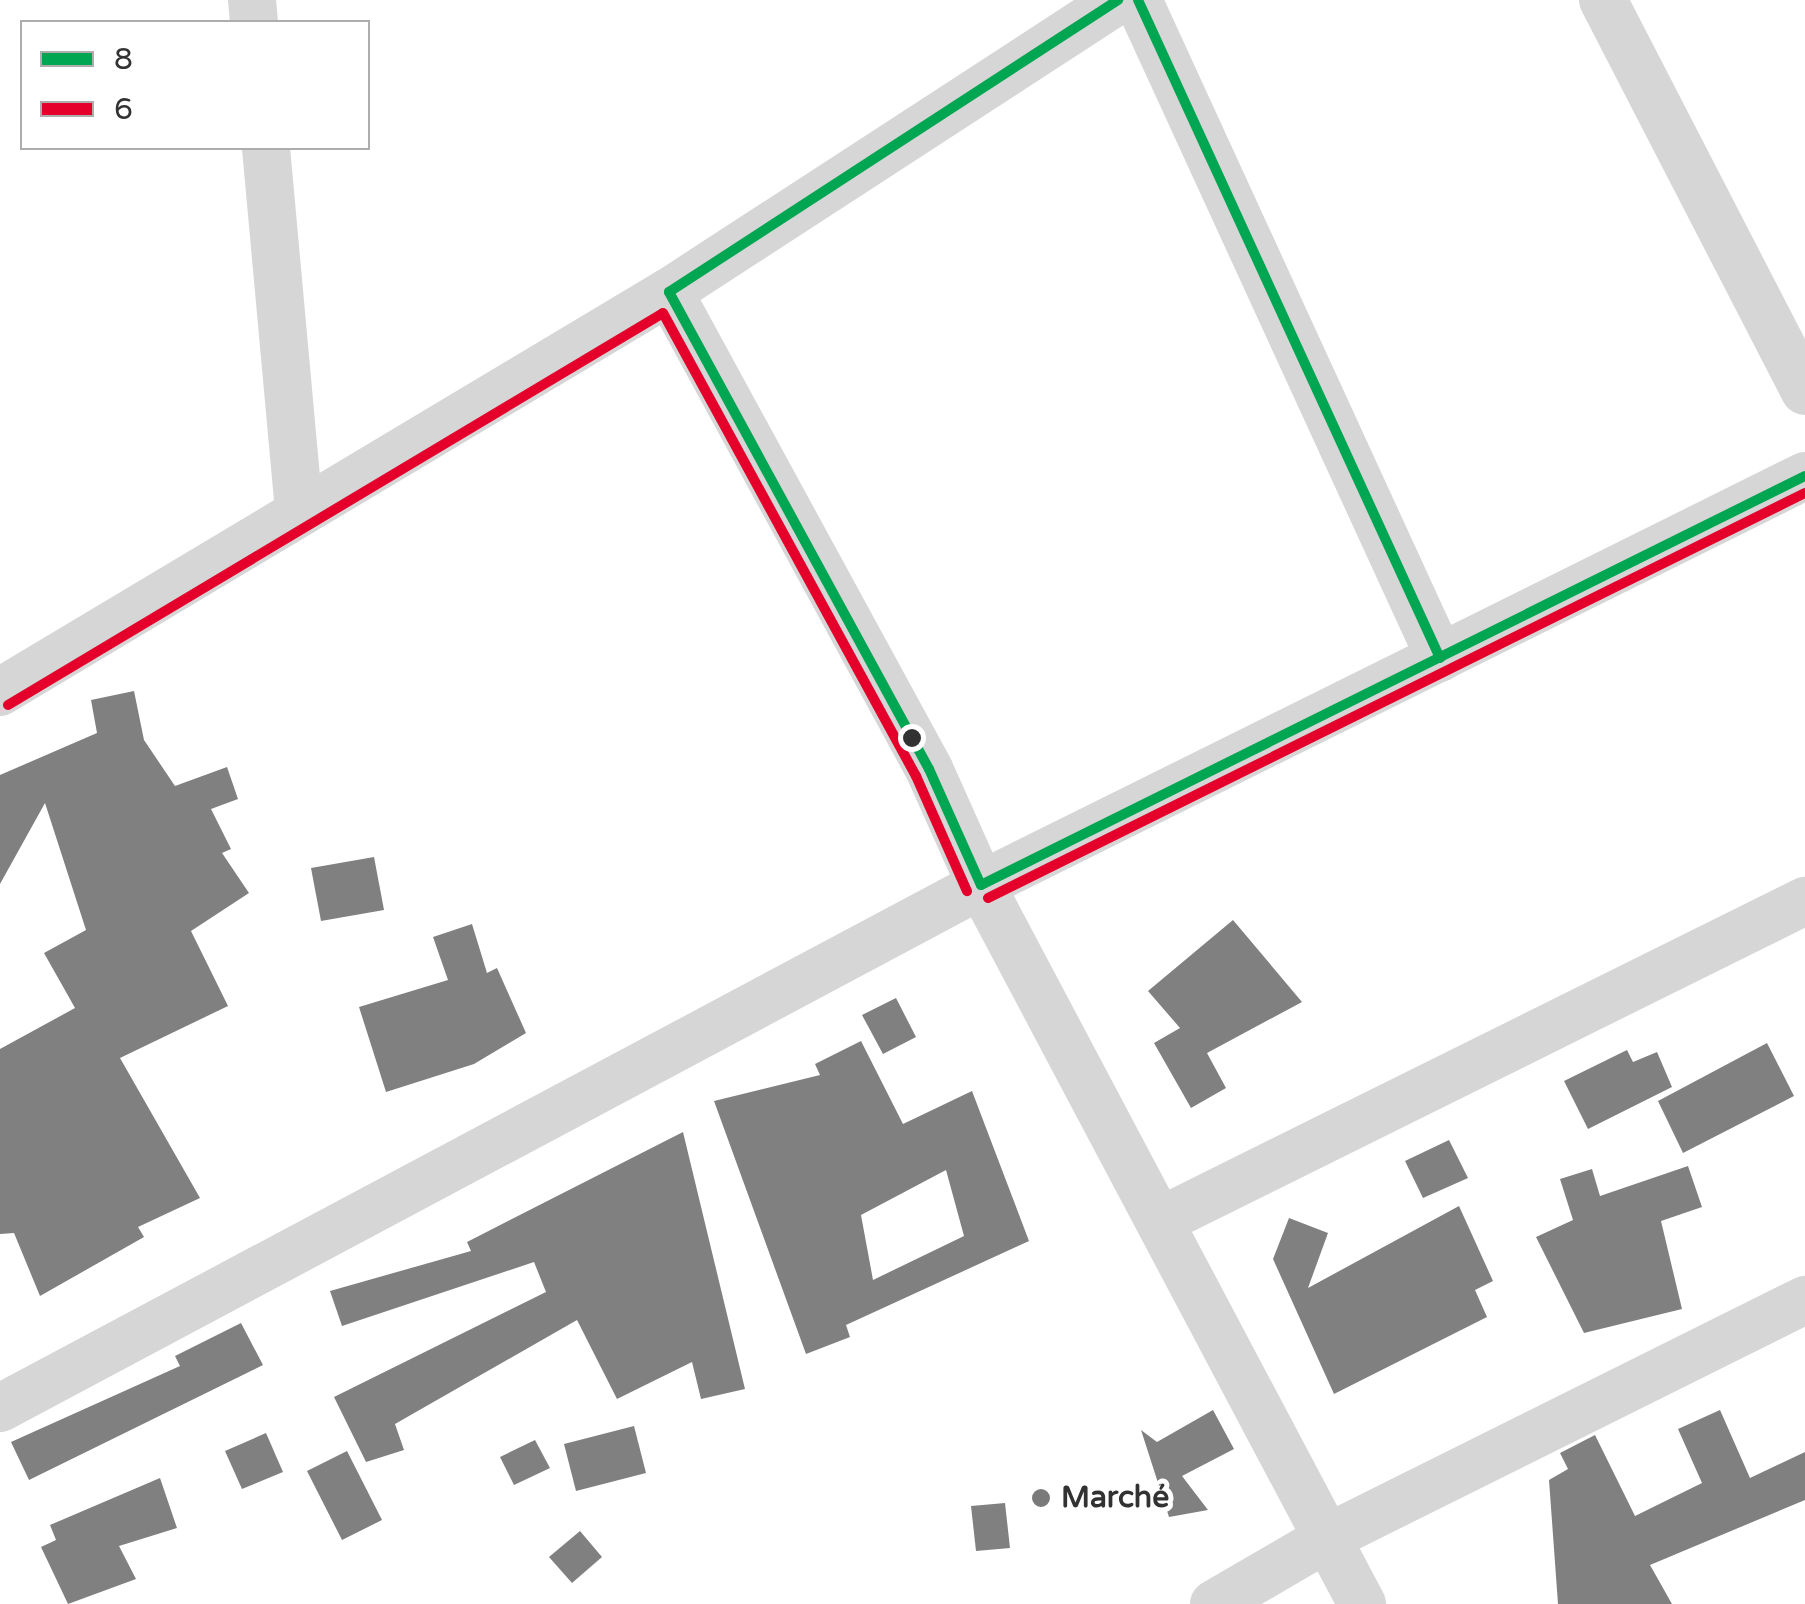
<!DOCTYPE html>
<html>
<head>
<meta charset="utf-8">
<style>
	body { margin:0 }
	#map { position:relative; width:1805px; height:1604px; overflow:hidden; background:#fff; font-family:"Varela Round",sans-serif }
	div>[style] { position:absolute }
	.building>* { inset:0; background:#808080 }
	.minor>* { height:48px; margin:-24px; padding:0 24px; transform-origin:24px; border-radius:24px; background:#d6d6d6 }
	.bus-1>* { height:10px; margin:-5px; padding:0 5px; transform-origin:5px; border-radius:5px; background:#00a651 }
	.bus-2>* { height:10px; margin:-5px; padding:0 5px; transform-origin:5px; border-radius:5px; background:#e4002b }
	.dots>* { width:28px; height:28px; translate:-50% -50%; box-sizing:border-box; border:5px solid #fff; border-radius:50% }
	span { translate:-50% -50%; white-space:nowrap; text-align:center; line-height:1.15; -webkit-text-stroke:10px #fff; paint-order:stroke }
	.poi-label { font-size:30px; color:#323232; font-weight:700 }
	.left { translate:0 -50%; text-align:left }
	.legend { position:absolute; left:20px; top:20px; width:350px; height:130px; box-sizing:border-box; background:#fff; border:2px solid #adadad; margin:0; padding:12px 18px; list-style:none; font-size:30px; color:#323232 }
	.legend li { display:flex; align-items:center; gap:20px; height:50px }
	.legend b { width:50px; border:2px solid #adadad }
</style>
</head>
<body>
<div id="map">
	<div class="building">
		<i style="clip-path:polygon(134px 691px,144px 740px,175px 786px,227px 767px,238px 799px,211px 809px,231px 849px,222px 853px,249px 893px,191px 931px,228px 1006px,120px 1058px,200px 1198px,138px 1227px,144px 1237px,40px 1296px,14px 1233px,0 1234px,0 1049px,75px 1008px,44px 953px,86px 930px,45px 803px,0 884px,0 775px,97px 733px,91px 700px)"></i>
		<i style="clip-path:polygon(374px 857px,384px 910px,321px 921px,311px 868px)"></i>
		<i style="clip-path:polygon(1233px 920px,1302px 1002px,1207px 1053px,1226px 1088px,1191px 1108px,1154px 1043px,1180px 1028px,1148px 991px)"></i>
		<i style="clip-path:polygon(472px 924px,487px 973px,497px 968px,526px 1033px,474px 1064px,386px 1092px,359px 1007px,448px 980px,433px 937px)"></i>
		<i style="clip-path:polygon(896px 998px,916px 1037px,883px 1054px,862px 1015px)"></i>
		<i style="clip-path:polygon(evenodd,861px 1041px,903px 1124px,972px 1091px,1029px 1241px,846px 1325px,850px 1337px,806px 1354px,714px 1101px,820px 1075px,815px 1064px,861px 1041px,946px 1170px,964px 1236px,873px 1280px,861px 1215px,946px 1170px)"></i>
		<i style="clip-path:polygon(1767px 1043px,1794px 1096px,1683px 1153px,1658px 1101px)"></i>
		<i style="clip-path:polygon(1627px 1050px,1633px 1062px,1657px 1052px,1672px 1087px,1588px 1129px,1564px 1081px)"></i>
		<i style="clip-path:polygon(683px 1132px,745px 1389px,701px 1399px,692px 1362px,617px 1399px,577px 1320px,395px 1424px,404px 1450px,366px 1462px,334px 1397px,546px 1292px,534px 1262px,342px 1326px,330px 1291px,471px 1251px,467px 1242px)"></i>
		<i style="clip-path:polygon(1449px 1140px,1468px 1178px,1423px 1198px,1405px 1161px)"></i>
		<i style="clip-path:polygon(1688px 1166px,1702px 1207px,1661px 1221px,1682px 1309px,1584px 1333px,1536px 1237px,1573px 1220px,1560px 1179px,1592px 1169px,1600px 1196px)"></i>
		<i style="clip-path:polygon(1459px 1206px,1493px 1281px,1475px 1290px,1487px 1317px,1334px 1394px,1273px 1259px,1289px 1218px,1328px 1233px,1308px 1288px)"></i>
		<i style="clip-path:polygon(241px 1323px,263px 1365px,29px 1480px,11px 1442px,180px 1366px,175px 1356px)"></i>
		<i style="clip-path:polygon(1213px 1410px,1234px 1449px,1182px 1476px,1208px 1510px,1169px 1517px,1141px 1430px,1157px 1442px)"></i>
		<i style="clip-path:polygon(1720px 1410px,1750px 1478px,1805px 1452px,1805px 1500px,1650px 1565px,1672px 1604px,1558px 1604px,1549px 1480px,1568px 1469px,1560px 1453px,1595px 1435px,1635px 1516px,1702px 1483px,1678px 1429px)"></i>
		<i style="clip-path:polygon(634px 1426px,646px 1473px,576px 1491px,564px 1444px)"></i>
		<i style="clip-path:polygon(266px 1433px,283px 1472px,242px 1489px,225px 1451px)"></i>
		<i style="clip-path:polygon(535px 1440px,550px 1468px,514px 1485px,500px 1457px)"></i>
		<i style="clip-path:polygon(347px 1451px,382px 1520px,342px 1540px,307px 1471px)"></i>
		<i style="clip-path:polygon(160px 1478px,177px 1528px,119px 1546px,136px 1579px,68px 1604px,41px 1547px,56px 1540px,50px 1525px)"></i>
		<i style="clip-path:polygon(1005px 1503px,1010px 1548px,976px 1551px,971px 1506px)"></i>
		<i style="clip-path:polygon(580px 1531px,602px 1557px,572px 1583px,549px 1557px)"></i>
	</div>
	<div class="minor">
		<i style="left:252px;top:0;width:22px;rotate:85deg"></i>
		<i style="left:1138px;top:0;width:724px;rotate:65.35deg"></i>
		<i style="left:1603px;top:0;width:440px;rotate:62.7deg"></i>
		<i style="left:266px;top:148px;width:365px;rotate:84.8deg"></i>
		<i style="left:669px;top:292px;width:543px;rotate:61.41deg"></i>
		<i style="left:929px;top:769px;width:127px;rotate:65.9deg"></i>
		<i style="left:981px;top:885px;width:814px;rotate:62.08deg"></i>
		<i style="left:0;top:692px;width:779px;rotate:-30.88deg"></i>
		<i style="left:669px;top:292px;width:536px;rotate:-33.04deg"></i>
		<i style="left:1164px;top:1219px;width:716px;rotate:-26.39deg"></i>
		<i style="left:0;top:1408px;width:1112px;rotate:-28.06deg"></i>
		<i style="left:981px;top:885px;width:920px;rotate:-26.4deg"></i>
		<i style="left:1214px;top:1604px;width:133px;rotate:-30.2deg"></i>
		<i style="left:1329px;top:1537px;width:532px;rotate:-26.47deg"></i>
	</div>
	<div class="bus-1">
		<i style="left:1138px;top:0;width:724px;rotate:65.35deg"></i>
		<i style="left:669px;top:292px;width:543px;rotate:61.41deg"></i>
		<i style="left:929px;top:769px;width:127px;rotate:65.9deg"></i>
		<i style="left:669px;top:292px;width:536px;rotate:-33.04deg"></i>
		<i style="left:981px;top:885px;width:920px;rotate:-26.4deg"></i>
	</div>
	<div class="bus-2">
		<i style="left:8px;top:705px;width:763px;rotate:-30.9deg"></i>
		<i style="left:663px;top:313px;width:528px;rotate:61.35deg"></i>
		<i style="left:916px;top:776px;width:126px;rotate:66.1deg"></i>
		<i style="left:988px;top:898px;width:912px;rotate:-26.37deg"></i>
	</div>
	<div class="dots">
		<i style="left:912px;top:738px;background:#323232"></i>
		<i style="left:1041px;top:1498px;background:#7a7a7a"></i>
	</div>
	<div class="poi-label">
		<span class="left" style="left:1061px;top:1498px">Marché</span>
	</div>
	<ul class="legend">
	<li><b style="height:12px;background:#00a651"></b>8</li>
	<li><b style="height:12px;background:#e4002b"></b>6</li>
	</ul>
</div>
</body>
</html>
